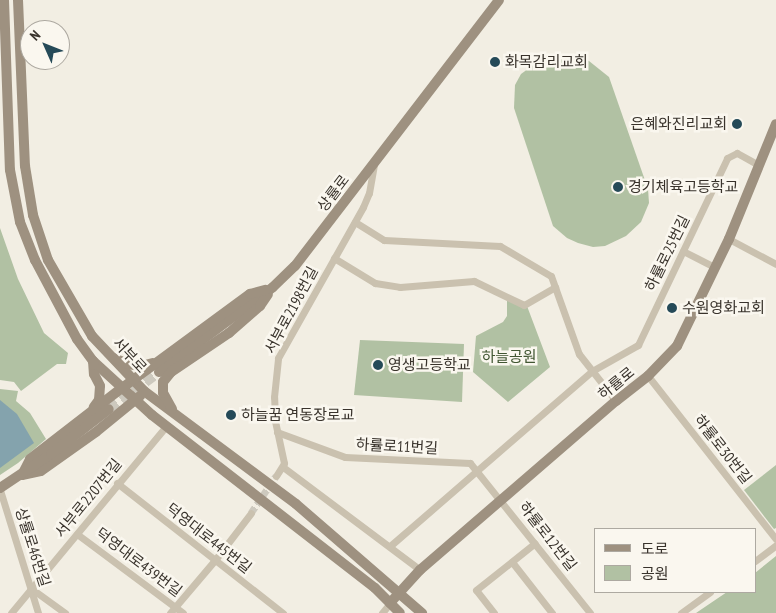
<!DOCTYPE html>
<html>
<head>
<meta charset="utf-8">
<style>
	body { margin:0 }
	#map { position:relative; width:776px; height:613px; overflow:hidden; background:#f2eee3; font-family:"PT Sans Narrow","Noto Sans KR",sans-serif }
	div>[style] { position:absolute }
	.green>* { inset:0; background:#b1c1a3 }
	.water>* { inset:0; background:#84a3ad }
	.street-tunnel>* { height:7px; margin-top:-3.5px; transform-origin:0; background:repeating-linear-gradient(90deg,#cdc9be 0 7px,transparent 0 10.5px) }
	.secondary-tunnel>* { height:10px; margin-top:-5px; transform-origin:0; background:repeating-linear-gradient(90deg,#cdc9be 0 10px,transparent 0 15px) }
	.street>* { height:7px; margin:-3.5px; padding:0 3.5px; transform-origin:3.5px; border-radius:3.5px; background:#cac1af }
	.secondary>* { height:10px; margin:-5px; padding:0 5px; transform-origin:5px; border-radius:5px; background:#9e9180 }
	.dots>* { width:14px; height:14px; translate:-50% -50%; box-sizing:border-box; border:2px solid #faf7ef; border-radius:50% }
	span { translate:-50% -50%; white-space:nowrap; text-align:center; line-height:1.15; -webkit-text-stroke:5px #faf7ef; paint-order:stroke }
	.poi-label { font-size:15px; color:#39332c }
	.left { translate:0 -50%; text-align:left }
	.right { translate:-100% -50%; text-align:right }
	.street-label { font-size:15px; color:#39332c }
	.park-label { font-size:15px; color:#415632 }
	.legend { position:absolute; left:594px; top:528px; width:162px; height:65px; box-sizing:border-box; background:#faf7ef; border:1px solid #ada9a1; margin:0; padding:6px 9px; list-style:none; font-size:15px; color:#39332c }
	.legend li { display:flex; align-items:center; gap:10px; height:25px }
	.legend b { width:25px; border:1px solid #ada9a1 }
	.north { position:absolute; left:20px; top:20px; width:50px; height:50px; box-sizing:border-box; background:#faf7ef; border:1px solid #ada9a1; border-radius:50%; rotate:314deg; font-size:14px; font-weight:700; line-height:20px; text-align:center; color:#39332c }
	.north::after { content:''; display:block; margin:auto; width:18px; height:22px; background:#254a58; clip-path:polygon(50% 0,100% 100%,50% 72%,0 100%) }
</style>
</head>
<body>
<div id="map">
	<div class="green">
		<i style="clip-path:polygon(565px 54px,589px 61px,609px 77px,648px 189px,649px 203px,641px 222px,626px 236px,605px 246px,593px 247px,578px 243px,567px 238px,553px 226px,514px 108px,515px 85px,521px 74px,543px 58px)"></i>
		<i style="clip-path:polygon(0 228px,18px 279px,44px 333px,68px 353px,66px 364px,57px 364px,21px 391px,14px 382px,0 380px)"></i>
		<i style="clip-path:polygon(507px 300px,527px 306px,550px 367px,508px 402px,473px 372px,476px 336px,503px 322px,507px 316px)"></i>
		<i style="clip-path:polygon(360px 340px,464px 344px,462px 402px,354px 395px)"></i>
		<i style="clip-path:polygon(0 389px,18px 391px,16px 401px,30px 413px,46px 439px,18px 463px,0 475px)"></i>
		<i style="clip-path:polygon(776px 465px,776px 528px,774px 529px,744px 490px)"></i>
		<i style="clip-path:polygon(776px 556px,776px 613px,696px 613px,727px 592px,755px 592px,755px 573px)"></i>
	</div>
	<div class="water">
		<i style="clip-path:polygon(0 400px,17px 414px,34px 443px,0 468px)"></i>
	</div>
	<div class="street-tunnel">
		<i style="left:251px;top:513px;width:45px;rotate:-56deg"></i>
	</div>
	<div class="secondary-tunnel">
		<i style="left:109px;top:409px;width:62px;rotate:-36.5deg"></i>
	</div>
	<div class="street">
		<i style="left:355px;top:222px;width:34px;rotate:32deg"></i>
		<i style="left:384px;top:240px;width:116px;rotate:3deg"></i>
		<i style="left:500px;top:246px;width:59px;rotate:30.5deg"></i>
		<i style="left:551px;top:276px;width:83px;rotate:70.3deg"></i>
		<i style="left:579px;top:354px;width:60px;rotate:51.8deg"></i>
		<i style="left:729px;top:239px;width:53px;rotate:28deg"></i>
		<i style="left:683px;top:251px;width:36px;rotate:27deg"></i>
		<i style="left:334px;top:258px;width:48px;rotate:31.4deg"></i>
		<i style="left:375px;top:283px;width:25px;rotate:9deg"></i>
		<i style="left:400px;top:287px;width:74px;rotate:-4.6deg"></i>
		<i style="left:474px;top:281px;width:55px;rotate:25.6deg"></i>
		<i style="left:524px;top:305px;width:36px;rotate:-30deg"></i>
		<i style="left:648px;top:376px;width:207px;rotate:51.9deg"></i>
		<i style="left:277px;top:432px;width:72px;rotate:20.2deg"></i>
		<i style="left:345px;top:457px;width:125px;rotate:2.7deg"></i>
		<i style="left:470px;top:463px;width:192px;rotate:51.3deg"></i>
		<i style="left:283px;top:467px;width:171px;rotate:36.9deg"></i>
		<i style="left:276px;top:476px;width:15px;rotate:-58deg"></i>
		<i style="left:284px;top:463px;width:43px;rotate:-102.1deg"></i>
		<i style="left:275px;top:421px;width:24px;rotate:-92deg"></i>
		<i style="left:274px;top:397px;width:39px;rotate:-84deg"></i>
		<i style="left:278px;top:358px;width:173px;rotate:-60.6deg"></i>
		<i style="left:363px;top:207px;width:15px;rotate:-67deg"></i>
		<i style="left:369px;top:193px;width:27px;rotate:-80deg"></i>
		<i style="left:117px;top:483px;width:211px;rotate:38.1deg"></i>
		<i style="left:0;top:490px;width:129px;rotate:72.8deg"></i>
		<i style="left:77px;top:534px;width:132px;rotate:36.7deg"></i>
		<i style="left:390px;top:546px;width:267px;rotate:-40.9deg"></i>
		<i style="left:592px;top:371px;width:53px;rotate:-29.5deg"></i>
		<i style="left:638px;top:345px;width:207px;rotate:-64.5deg"></i>
		<i style="left:727px;top:158px;width:11px;rotate:-27deg"></i>
		<i style="left:737px;top:153px;width:25px;rotate:29deg"></i>
		<i style="left:755px;top:561px;width:26px;rotate:-37deg"></i>
		<i style="left:512px;top:562px;width:65px;rotate:51.9deg"></i>
		<i style="left:32px;top:589px;width:41px;rotate:36deg"></i>
		<i style="left:11px;top:613px;width:243px;rotate:-50.3deg"></i>
		<i style="left:170px;top:613px;width:70px;rotate:-49.7deg"></i>
		<i style="left:215px;top:560px;width:59px;rotate:-52.5deg"></i>
		<i style="left:382px;top:613px;width:13px;rotate:-51deg"></i>
		<i style="left:494px;top:613px;width:29px;rotate:-128deg"></i>
		<i style="left:476px;top:590px;width:75px;rotate:-38.5deg"></i>
		<i style="left:681px;top:613px;width:36px;rotate:-36deg"></i>
	</div>
	<div class="secondary">
		<i style="left:4px;top:0;width:170px;rotate:88deg"></i>
		<i style="left:10px;top:170px;width:53px;rotate:79.1deg"></i>
		<i style="left:20px;top:222px;width:41px;rotate:68.5deg"></i>
		<i style="left:35px;top:260px;width:89px;rotate:62deg"></i>
		<i style="left:77px;top:339px;width:27px;rotate:54deg"></i>
		<i style="left:93px;top:361px;width:80px;rotate:42.5deg"></i>
		<i style="left:152px;top:415px;width:282px;rotate:37.8deg"></i>
		<i style="left:375px;top:588px;width:35px;rotate:45deg"></i>
		<i style="left:18px;top:0;width:166px;rotate:87.6deg"></i>
		<i style="left:25px;top:166px;width:50px;rotate:80.7deg"></i>
		<i style="left:33px;top:215px;width:47px;rotate:71.6deg"></i>
		<i style="left:48px;top:260px;width:88px;rotate:59.9deg"></i>
		<i style="left:92px;top:336px;width:76px;rotate:46.6deg"></i>
		<i style="left:144px;top:391px;width:189px;rotate:36.6deg"></i>
		<i style="left:296px;top:504px;width:167px;rotate:40.9deg"></i>
		<i style="left:114px;top:358px;width:15px;rotate:23deg"></i>
		<i style="left:128px;top:364px;width:13px;rotate:9deg"></i>
		<i style="left:141px;top:366px;width:12px;rotate:-14deg"></i>
		<i style="left:93px;top:361px;width:13px;rotate:86deg"></i>
		<i style="left:94px;top:374px;width:13px;rotate:63deg"></i>
		<i style="left:100px;top:386px;width:14px;rotate:94deg"></i>
		<i style="left:99px;top:400px;width:9px;rotate:126deg"></i>
		<i style="left:159px;top:372px;width:142px;rotate:-36.7deg"></i>
		<i style="left:273px;top:287px;width:30px;rotate:-44deg"></i>
		<i style="left:295px;top:266px;width:335px;rotate:-52.5deg"></i>
		<i style="left:172px;top:409px;width:18px;rotate:-119deg"></i>
		<i style="left:163px;top:393px;width:11px;rotate:-90deg"></i>
		<i style="left:163px;top:382px;width:13px;rotate:-51deg"></i>
		<i style="left:171px;top:372px;width:70px;rotate:-33.9deg"></i>
		<i style="left:229px;top:333px;width:41px;rotate:-41.1deg"></i>
		<i style="left:260px;top:306px;width:14px;rotate:-56deg"></i>
		<i style="left:22px;top:475px;width:18px;rotate:-63deg"></i>
		<i style="left:30px;top:459px;width:116px;rotate:-37.7deg"></i>
		<i style="left:122px;top:388px;width:159px;rotate:-36.3deg"></i>
		<i style="left:250px;top:294px;width:16px;rotate:-15deg"></i>
		<i style="left:22px;top:475px;width:19px;rotate:-12deg"></i>
		<i style="left:41px;top:471px;width:67px;rotate:-35.3deg"></i>
		<i style="left:96px;top:432px;width:57px;rotate:-39.3deg"></i>
		<i style="left:0;top:488px;width:61px;rotate:-33.7deg"></i>
		<i style="left:51px;top:454px;width:73px;rotate:-37.8deg"></i>
		<i style="left:390px;top:603px;width:45px;rotate:-47.7deg"></i>
		<i style="left:420px;top:570px;width:259px;rotate:-40.8deg"></i>
		<i style="left:616px;top:401px;width:41px;rotate:-38deg"></i>
		<i style="left:648px;top:376px;width:42px;rotate:-46deg"></i>
		<i style="left:677px;top:346px;width:119px;rotate:-64.1deg"></i>
		<i style="left:729px;top:239px;width:124px;rotate:-67.8deg"></i>
	</div>
	<div class="dots">
		<i style="left:495px;top:62px;background:#254a58"></i>
		<i style="left:737px;top:124px;background:#254a58"></i>
		<i style="left:618px;top:187px;background:#254a58"></i>
		<i style="left:672px;top:308px;background:#254a58"></i>
		<i style="left:378px;top:365px;background:#254a58"></i>
		<i style="left:231px;top:415px;background:#254a58"></i>
	</div>
	<div class="poi-label">
		<span class="left" style="left:505px;top:62px">화목감리교회</span>
		<span class="right" style="left:727px;top:124px">은혜와진리교회</span>
		<span class="left" style="left:628px;top:187px">경기체육고등학교</span>
		<span class="left" style="left:682px;top:308px">수원영화교회</span>
		<span class="left" style="left:388px;top:365px">영생고등학교</span>
		<span class="left" style="left:241px;top:415px">하늘꿈 연동장로교</span>
	</div>
	<div class="street-label">
		<span style="left:333px;top:193px;rotate:-53deg">상률로</span>
		<span style="left:667px;top:253px;rotate:-64deg">하률로25번길</span>
		<span style="left:291px;top:310px;rotate:-62deg">서부로2198번길</span>
		<span style="left:130px;top:355px;rotate:47deg">서부로</span>
		<span style="left:616px;top:383px;rotate:-39deg">하률로</span>
		<span style="left:397px;top:446px;rotate:3deg">하률로11번길</span>
		<span style="left:723px;top:449px;rotate:52deg">하률로30번길</span>
		<span style="left:88px;top:498px;rotate:-51deg">서부로2207번길</span>
		<span style="left:548px;top:536px;rotate:52deg">하률로12번길</span>
		<span style="left:209px;top:538px;rotate:38deg">덕영대로445번길</span>
		<span style="left:33px;top:547px;rotate:72deg">상률로46번길</span>
		<span style="left:139px;top:562px;rotate:37deg">덕영대로439번길</span>
	</div>
	<div class="park-label">
		<span style="left:509px;top:357px">하늘공원</span>
	</div>
	<ul class="legend">
	<li><b style="height:6px;background:#9e9180"></b>도로</li>
	<li><b style="height:14px;background:#b1c1a3"></b>공원</li>
	</ul>
	<div class="north">N</div>
</div>
</body>
</html>
